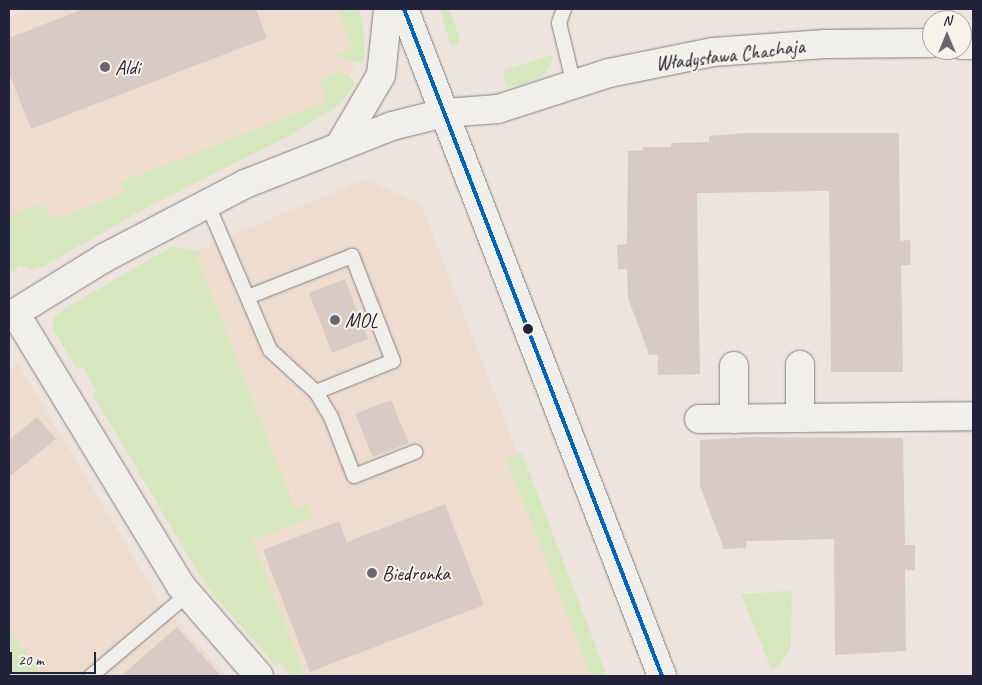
<!DOCTYPE html>
<html>
<head>
<meta charset="utf-8">
<style>
	body { margin:0 }
	#map { position:relative; width:982px; height:685px; overflow:hidden; background:#ede5dd; font-family:Caveat,sans-serif }
	div>[style] { position:absolute }
	.built>* { inset:0; background:#eedccf }
	.green>* { inset:0; background:#d6e7be }
	.building>* { inset:0; background:#d9cbc3 }
	.roads { filter:drop-shadow(0 0 1px #827e80) drop-shadow(0 0 1px #827e80) }
	.service>* { height:14px; margin:-7px; padding:0 7px; transform-origin:7px; border-radius:7px; background:#f1efeb }
	.minor>* { height:28px; margin:-14px; padding:0 14px; transform-origin:14px; border-radius:14px; background:#f1efeb }
	.tertiary>* { height:28px; margin:-14px; padding:0 14px; transform-origin:14px; border-radius:14px; background:#f1efeb }
	.bus-1>* { height:4px; margin:-2px; padding:0 2px; transform-origin:2px; border-radius:2px; background:#0065bd }
	.dots>* { width:14px; height:14px; translate:-50% -50%; box-sizing:border-box; border:2px solid #f7f3e8; border-radius:50% }
	span { translate:-50% -50%; white-space:nowrap; text-align:center; line-height:1.15; -webkit-text-stroke:4px #f7f3e8; paint-order:stroke }
	.street-label { font-size:20px; color:#22223b }
	.poi-label { font-size:20px; color:#22223b }
	.left { translate:0 -50%; text-align:left }
	.frame { position:absolute; inset:0; border:10px solid #22223b; pointer-events:none }
	.north { position:absolute; left:922px; top:10px; width:50px; height:50px; box-sizing:border-box; background:#f7f3e8; border:1px solid #a29fa3; border-radius:50%; rotate:0deg; font-size:14px; font-weight:700; line-height:20px; text-align:center; color:#22223b }
	.north::after { content:''; display:block; margin:auto; width:18px; height:22px; background:#696674; clip-path:polygon(50% 0,100% 100%,50% 72%,0 100%) }
	.scale { position:absolute; left:10px; top:652px; width:86px; height:22px; box-sizing:border-box; border:2px solid #22223b; border-top:0; padding-left:6px; font-size:15px; line-height:18px; white-space:nowrap; color:#22223b; -webkit-text-stroke:4px #f7f3e8; paint-order:stroke }
</style>
</head>
<body>
<div id="map">
	<div class="built">
		<i style="clip-path:polygon(30px 9px,344px 9px,360px 52px,335px 107px,96px 217px,9px 233px,9px 17px)"></i>
		<i style="clip-path:polygon(365px 179px,421px 204px,604px 676px,290px 676px,198px 570px,295px 510px,195px 251px)"></i>
		<i style="clip-path:polygon(18px 363px,160px 602px,227px 676px,43px 676px,9px 630px,9px 370px)"></i>
	</div>
	<div class="green">
		<i style="clip-path:polygon(337px 9px,359px 9px,365px 38px,364px 63px,333px 56px,352px 48px)"></i>
		<i style="clip-path:polygon(440px 9px,449px 9px,460px 39px,458px 44px,450px 44px)"></i>
		<i style="clip-path:polygon(553px 55px,551px 66px,545px 73px,536px 80px,507px 87px,503px 75px,506px 69px)"></i>
		<i style="clip-path:polygon(339px 72px,348px 75px,355px 83px,347px 96px,336px 107px,287px 137px,144px 209px,42px 267px,32px 270px,20px 265px,13px 272px,9px 267px,9px 216px,39px 204px,55px 219px,125px 193px,121px 182px,327px 101px,319px 80px)"></i>
		<i style="clip-path:polygon(173px 246px,195px 251px,295px 509px,308px 505px,312px 518px,252px 540px,304px 673px,296px 676px,293px 676px,282px 661px,276px 666px,206px 586px,93px 395px,96px 391px,83px 367px,76px 368px,53px 329px,53px 319px,62px 310px)"></i>
		<i style="clip-path:polygon(522px 453px,607px 676px,591px 676px,506px 459px)"></i>
		<i style="clip-path:polygon(792px 591px,791px 646px,779px 666px,771px 668px,741px 594px)"></i>
		<i style="clip-path:polygon(9px 630px,43px 676px,9px 676px)"></i>
	</div>
	<div class="building">
		<i style="clip-path:polygon(83px 9px,256px 9px,267px 38px,31px 129px,9px 73px,9px 38px)"></i>
		<i style="clip-path:polygon(746px 133px,899px 133px,900px 241px,910px 240px,910px 265px,901px 265px,903px 372px,831px 372px,829px 191px,697px 193px,700px 374px,658px 375px,658px 355px,649px 355px,628px 298px,627px 269px,618px 269px,617px 245px,627px 244px,628px 151px,643px 150px,643px 147px,671px 147px,671px 143px,709px 142px,709px 136px)"></i>
		<i style="clip-path:polygon(345px 279px,368px 339px,332px 353px,309px 293px)"></i>
		<i style="clip-path:polygon(391px 400px,409px 443px,373px 457px,355px 414px)"></i>
		<i style="clip-path:polygon(37px 417px,56px 439px,9px 477px,9px 440px)"></i>
		<i style="clip-path:polygon(752px 437px,903px 438px,905px 545px,915px 545px,915px 570px,905px 570px,906px 651px,835px 655px,834px 539px,746px 541px,746px 548px,724px 549px,700px 486px,700px 440px)"></i>
		<i style="clip-path:polygon(445px 504px,484px 605px,310px 672px,263px 550px,339px 521px,347px 542px)"></i>
		<i style="clip-path:polygon(177px 627px,221px 676px,121px 676px)"></i>
	</div>
	<div class="roads">
		<div class="service">
			<i style="left:564px;top:9px;width:15px;rotate:110deg"></i>
			<i style="left:559px;top:23px;width:64px;rotate:76.4deg"></i>
			<i style="left:207px;top:203px;width:160px;rotate:66.8deg"></i>
			<i style="left:270px;top:350px;width:62px;rotate:42.4deg"></i>
			<i style="left:316px;top:392px;width:83px;rotate:-21.9deg"></i>
			<i style="left:393px;top:361px;width:113px;rotate:-111.3deg"></i>
			<i style="left:352px;top:256px;width:112px;rotate:158.5deg"></i>
			<i style="left:316px;top:392px;width:29px;rotate:59deg"></i>
			<i style="left:331px;top:417px;width:63px;rotate:68.7deg"></i>
			<i style="left:354px;top:476px;width:66px;rotate:-21.5deg"></i>
			<i style="left:91px;top:676px;width:126px;rotate:-40.2deg"></i>
		</div>
		<div class="minor">
			<i style="left:962px;top:45px;width:11px"></i>
			<i style="left:340px;top:145px;width:81px;rotate:-59.6deg"></i>
			<i style="left:381px;top:75px;width:66px;rotate:-83.9deg"></i>
			<i style="left:734px;top:366px;width:53px;rotate:90deg"></i>
			<i style="left:800px;top:418px;width:53px;rotate:-90deg"></i>
			<i style="left:699px;top:419px;width:274px;rotate:-0.6deg"></i>
			<i style="left:259px;top:676px;width:119px;rotate:-130.9deg"></i>
			<i style="left:181px;top:586px;width:320px;rotate:-121.3deg"></i>
			<i style="left:15px;top:313px;width:105px;rotate:-31.7deg"></i>
			<i style="left:104px;top:258px;width:159px;rotate:-27.7deg"></i>
			<i style="left:245px;top:184px;width:158px;rotate:-21.5deg"></i>
			<i style="left:392px;top:126px;width:54px;rotate:-14deg"></i>
			<i style="left:444px;top:113px;width:54px;rotate:-4.2deg"></i>
			<i style="left:498px;top:109px;width:117px;rotate:-18deg"></i>
			<i style="left:609px;top:73px;width:106px;rotate:-11.4deg"></i>
			<i style="left:713px;top:52px;width:112px;rotate:-4.1deg"></i>
			<i style="left:825px;top:44px;width:107px;rotate:-0.5deg"></i>
		</div>
		<div class="tertiary">
			<i style="left:404px;top:9px;width:715px;rotate:68.85deg"></i>
		</div>
	</div>
	<div class="bus-1">
		<i style="left:404px;top:9px;width:715px;rotate:68.85deg"></i>
	</div>
	<div class="dots">
		<i style="left:105px;top:67px;background:#696674"></i>
		<i style="left:335px;top:320px;background:#696674"></i>
		<i style="left:528px;top:329px;background:#22223b"></i>
		<i style="left:372px;top:573px;background:#696674"></i>
	</div>
	<div class="street-label">
		<span style="left:730px;top:55px;rotate:-7deg">Władysława Chachaja</span>
	</div>
	<div class="poi-label">
		<span class="left" style="left:115px;top:67px">Aldi</span>
		<span class="left" style="left:345px;top:320px">MOL</span>
		<span class="left" style="left:382px;top:573px">Biedronka</span>
	</div>
	<div class="frame"></div>
	<div class="north">N</div>
	<div class="scale">20 m</div>
</div>
</body>
</html>
